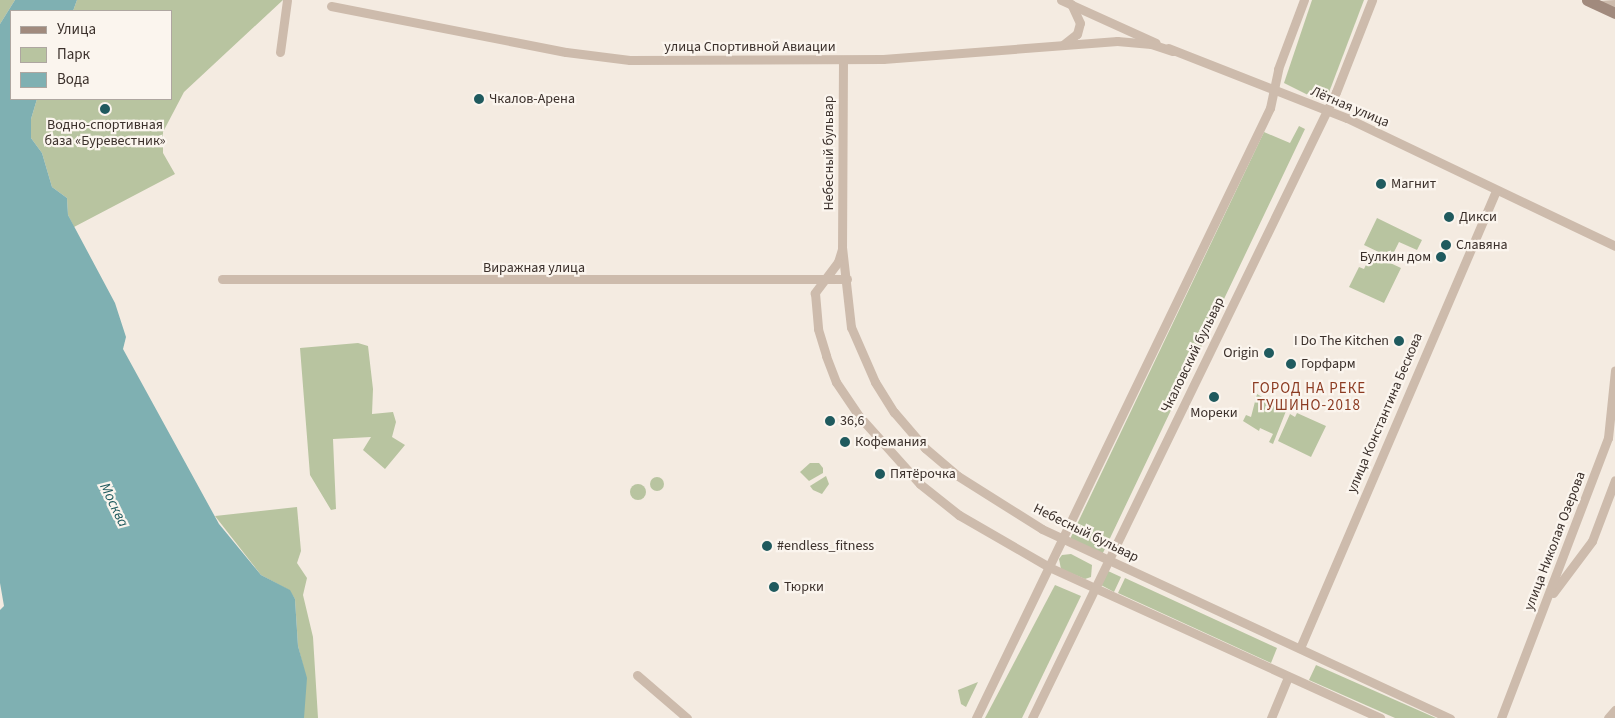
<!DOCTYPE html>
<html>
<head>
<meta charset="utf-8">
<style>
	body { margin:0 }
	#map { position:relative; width:1615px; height:718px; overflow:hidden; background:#f4ebe1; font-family:"Source Sans 3",sans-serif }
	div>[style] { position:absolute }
	.green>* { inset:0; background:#b8c4a0 }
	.round { border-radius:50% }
	.water>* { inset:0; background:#7fb0b2 }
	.street>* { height:9px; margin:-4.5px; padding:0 4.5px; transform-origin:4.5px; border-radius:4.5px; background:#cdbbac }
	.secondary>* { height:11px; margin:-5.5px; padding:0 5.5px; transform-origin:5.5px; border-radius:5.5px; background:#a18a7d }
	.dots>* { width:14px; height:14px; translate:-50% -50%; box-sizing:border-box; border:2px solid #fbf5ee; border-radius:50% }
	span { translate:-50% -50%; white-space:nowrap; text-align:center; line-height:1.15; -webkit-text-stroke:4.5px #fbf5ee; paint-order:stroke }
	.street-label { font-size:14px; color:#3b302b }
	.poi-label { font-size:14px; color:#3b302b }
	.left { translate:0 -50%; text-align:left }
	.right { translate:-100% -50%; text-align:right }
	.neighbourhood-label { font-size:15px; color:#8c3b22; letter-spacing:1px }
	.water-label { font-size:15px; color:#1f5a5e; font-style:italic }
	.legend { position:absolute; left:10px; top:10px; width:162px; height:90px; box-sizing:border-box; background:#fbf5ee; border:1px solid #aea6a0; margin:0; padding:6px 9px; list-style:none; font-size:15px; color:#3b302b }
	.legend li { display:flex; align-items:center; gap:10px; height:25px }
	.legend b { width:25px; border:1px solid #aea6a0 }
</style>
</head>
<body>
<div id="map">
	<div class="green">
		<i style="clip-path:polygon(0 0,15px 0,0 24px)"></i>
		<i style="clip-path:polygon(77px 0,283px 0,184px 92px,163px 132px,163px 153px,175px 174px,74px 227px,68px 215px,67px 198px,52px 187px,42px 153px,31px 138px,31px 119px,37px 99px,171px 99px,171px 11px,73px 11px)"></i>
		<i style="clip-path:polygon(1312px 0,1364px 0,1328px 95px,1318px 100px,1284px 83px)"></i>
		<i style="clip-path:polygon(1299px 126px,1305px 129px,1102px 555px,1070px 539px,1264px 132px,1290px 143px)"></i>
		<i style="clip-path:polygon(1377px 218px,1422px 240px,1417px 250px,1399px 242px,1391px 258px,1364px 245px)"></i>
		<i style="clip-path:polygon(1371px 254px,1401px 268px,1384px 303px,1349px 287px,1359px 267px,1364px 269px)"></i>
		<i style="clip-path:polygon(358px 343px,368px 346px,373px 389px,372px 414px,393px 412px,396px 422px,392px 437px,405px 445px,385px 469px,363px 450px,371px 437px,333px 439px,336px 509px,331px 510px,310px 475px,300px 348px)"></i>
		<i style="clip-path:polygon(1257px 394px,1286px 411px,1273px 444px,1269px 442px,1273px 434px,1260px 428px,1259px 431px,1243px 421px,1246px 415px,1251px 417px)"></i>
		<i style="clip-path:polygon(1297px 413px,1326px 426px,1311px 457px,1278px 441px,1290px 414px,1295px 417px)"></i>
		<i style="clip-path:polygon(810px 463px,819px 463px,823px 468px,823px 473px,809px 481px,800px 472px)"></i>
		<i style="clip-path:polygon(826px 476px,829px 484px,822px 494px,813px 490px,810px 486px)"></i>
		<i class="round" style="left:650px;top:477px;width:14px;height:14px"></i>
		<i class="round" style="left:630px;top:484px;width:16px;height:16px"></i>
		<i style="clip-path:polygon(297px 507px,301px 551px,297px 563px,307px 578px,303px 595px,313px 637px,318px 718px,304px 718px,303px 714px,306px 678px,298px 646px,295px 599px,289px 590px,261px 575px,215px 516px)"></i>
		<i style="clip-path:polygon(1071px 554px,1092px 565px,1091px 577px,1085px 579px,1061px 569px,1059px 559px,1062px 555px)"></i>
		<i style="clip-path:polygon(1108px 571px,1121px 577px,1114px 592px,1101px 585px)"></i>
		<i style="clip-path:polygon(1125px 578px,1277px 648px,1271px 663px,1118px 593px)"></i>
		<i style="clip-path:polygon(1055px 585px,1081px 596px,1022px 718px,985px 718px)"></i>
		<i style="clip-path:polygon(1316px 665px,1436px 718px,1395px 718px,1309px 680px)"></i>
		<i style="clip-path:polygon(978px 682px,966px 707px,961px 704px,958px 690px)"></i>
	</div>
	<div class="water">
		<i style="clip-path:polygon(15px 0,77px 0,73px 11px,11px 11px,11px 99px,37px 99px,31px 119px,31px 138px,42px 153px,52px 187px,67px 198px,68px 215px,115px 303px,126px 337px,123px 349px,219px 524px,261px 575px,290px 590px,295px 599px,298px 646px,307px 678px,304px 718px,0 718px,0 610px,4px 606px,0 583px,0 24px)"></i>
	</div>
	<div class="street">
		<i style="left:1061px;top:0;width:104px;rotate:24.4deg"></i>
		<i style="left:1600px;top:5px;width:15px;rotate:-4deg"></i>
		<i style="left:331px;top:6px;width:239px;rotate:11.1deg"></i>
		<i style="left:566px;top:52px;width:64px;rotate:7.1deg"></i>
		<i style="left:630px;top:60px;width:253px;rotate:-0.2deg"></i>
		<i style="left:883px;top:59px;width:235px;rotate:-4.4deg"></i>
		<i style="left:1117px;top:41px;width:34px;rotate:5deg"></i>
		<i style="left:1151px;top:44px;width:23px;rotate:18deg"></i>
		<i style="left:1064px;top:44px;width:16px;rotate:-38deg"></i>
		<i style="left:1077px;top:34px;width:11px;rotate:-75deg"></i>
		<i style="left:1080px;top:23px;width:21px;rotate:-115deg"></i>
		<i style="left:1168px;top:48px;width:192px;rotate:21.4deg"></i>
		<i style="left:1347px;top:118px;width:297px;rotate:25.5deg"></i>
		<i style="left:280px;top:52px;width:52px;rotate:-82.3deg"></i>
		<i style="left:843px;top:60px;width:187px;rotate:90.3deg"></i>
		<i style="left:842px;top:247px;width:81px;rotate:83.6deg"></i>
		<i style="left:851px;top:327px;width:60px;rotate:66.4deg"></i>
		<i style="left:875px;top:382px;width:36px;rotate:58deg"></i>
		<i style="left:894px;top:412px;width:48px;rotate:49.3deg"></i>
		<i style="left:925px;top:448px;width:43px;rotate:40.3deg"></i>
		<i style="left:958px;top:476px;width:99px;rotate:32.2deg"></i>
		<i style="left:1042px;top:529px;width:450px;rotate:24.9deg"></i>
		<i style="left:842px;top:249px;width:14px;rotate:107deg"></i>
		<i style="left:838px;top:262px;width:39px;rotate:127deg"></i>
		<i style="left:815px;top:293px;width:36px;rotate:85deg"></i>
		<i style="left:818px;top:329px;width:28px;rotate:73deg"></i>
		<i style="left:826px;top:356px;width:28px;rotate:69deg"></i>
		<i style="left:836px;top:382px;width:41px;rotate:55.9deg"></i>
		<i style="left:859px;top:416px;width:91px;rotate:48.1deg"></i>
		<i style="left:920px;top:484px;width:50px;rotate:38.5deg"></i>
		<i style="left:959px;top:515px;width:104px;rotate:30deg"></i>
		<i style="left:1049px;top:567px;width:364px;rotate:24.5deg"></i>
		<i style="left:222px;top:279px;width:625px"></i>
		<i style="left:1553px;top:593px;width:65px;rotate:-53.1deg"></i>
		<i style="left:1592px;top:541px;width:65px;rotate:-69.3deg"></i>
		<i style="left:1300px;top:648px;width:498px;rotate:-66.8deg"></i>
		<i style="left:637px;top:675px;width:66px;rotate:40.7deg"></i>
		<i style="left:976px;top:718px;width:677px;rotate:-64.27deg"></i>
		<i style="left:1270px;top:108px;width:40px;rotate:-78deg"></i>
		<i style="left:1278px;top:69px;width:74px;rotate:-69.4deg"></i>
		<i style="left:1032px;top:718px;width:696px;rotate:-64.1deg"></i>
		<i style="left:1336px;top:92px;width:99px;rotate:-68.6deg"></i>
		<i style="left:1271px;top:718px;width:44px;rotate:-67.5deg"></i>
		<i style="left:1501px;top:718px;width:300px;rotate:-69.1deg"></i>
		<i style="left:1608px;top:438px;width:68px;rotate:-84.1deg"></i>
		<i style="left:1608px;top:718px;width:11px;rotate:-49deg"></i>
	</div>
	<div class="secondary">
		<i style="left:1587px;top:0;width:31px;rotate:25deg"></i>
	</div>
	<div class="dots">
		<i style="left:479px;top:99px;background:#1f5a5e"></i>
		<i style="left:105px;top:109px;background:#1f5a5e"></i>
		<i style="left:1381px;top:184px;background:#1f5a5e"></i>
		<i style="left:1449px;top:217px;background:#1f5a5e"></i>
		<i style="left:1446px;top:245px;background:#1f5a5e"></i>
		<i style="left:1441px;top:257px;background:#1f5a5e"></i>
		<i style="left:1399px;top:341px;background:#1f5a5e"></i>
		<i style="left:1269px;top:353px;background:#1f5a5e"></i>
		<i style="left:1291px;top:364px;background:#1f5a5e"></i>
		<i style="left:1214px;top:397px;background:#1f5a5e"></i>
		<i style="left:830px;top:421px;background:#1f5a5e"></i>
		<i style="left:845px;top:442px;background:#1f5a5e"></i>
		<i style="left:880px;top:474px;background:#1f5a5e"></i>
		<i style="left:767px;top:546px;background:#1f5a5e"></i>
		<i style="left:774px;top:587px;background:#1f5a5e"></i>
	</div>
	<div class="street-label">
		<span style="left:750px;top:47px">улица Спортивной Авиации</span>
		<span style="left:1350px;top:107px;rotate:23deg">Лётная улица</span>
		<span style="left:829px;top:153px;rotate:-90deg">Небесный бульвар</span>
		<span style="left:534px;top:268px">Виражная улица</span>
		<span style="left:1193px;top:355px;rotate:-64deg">Чкаловский бульвар</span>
		<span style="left:1385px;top:413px;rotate:-67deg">улица Константина Бескова</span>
		<span style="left:1086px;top:533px;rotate:26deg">Небесный бульвар</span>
		<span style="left:1555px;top:541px;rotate:-69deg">улица Николая Озерова</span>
	</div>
	<div class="poi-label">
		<span class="left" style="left:489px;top:99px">Чкалов-Арена</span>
		<span style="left:105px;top:133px">Водно-спортивная<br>база «Буревестник»</span>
		<span class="left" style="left:1391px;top:184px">Магнит</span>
		<span class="left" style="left:1459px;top:217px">Дикси</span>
		<span class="left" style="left:1456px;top:245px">Славяна</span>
		<span class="right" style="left:1431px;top:257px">Булкин дом</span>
		<span class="right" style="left:1389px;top:341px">I Do The Kitchen</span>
		<span class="right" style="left:1259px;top:353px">Origin</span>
		<span class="left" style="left:1301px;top:364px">Горфарм</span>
		<span style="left:1214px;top:413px">Мореки</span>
		<span class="left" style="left:840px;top:421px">36,6</span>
		<span class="left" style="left:855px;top:442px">Кофемания</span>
		<span class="left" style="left:890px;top:474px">Пятёрочка</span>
		<span class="left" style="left:777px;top:546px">#endless_fitness</span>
		<span class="left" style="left:784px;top:587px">Тюрки</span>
	</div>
	<div class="neighbourhood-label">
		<span style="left:1309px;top:397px">ГОРОД НА РЕКЕ<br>ТУШИНО-2018</span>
	</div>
	<div class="water-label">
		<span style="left:114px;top:505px;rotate:64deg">Москва</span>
	</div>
	<ul class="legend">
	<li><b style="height:6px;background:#a18a7d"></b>Улица</li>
	<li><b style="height:14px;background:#b8c4a0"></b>Парк</li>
	<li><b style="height:14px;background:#7fb0b2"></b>Вода</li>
	</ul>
</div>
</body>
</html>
